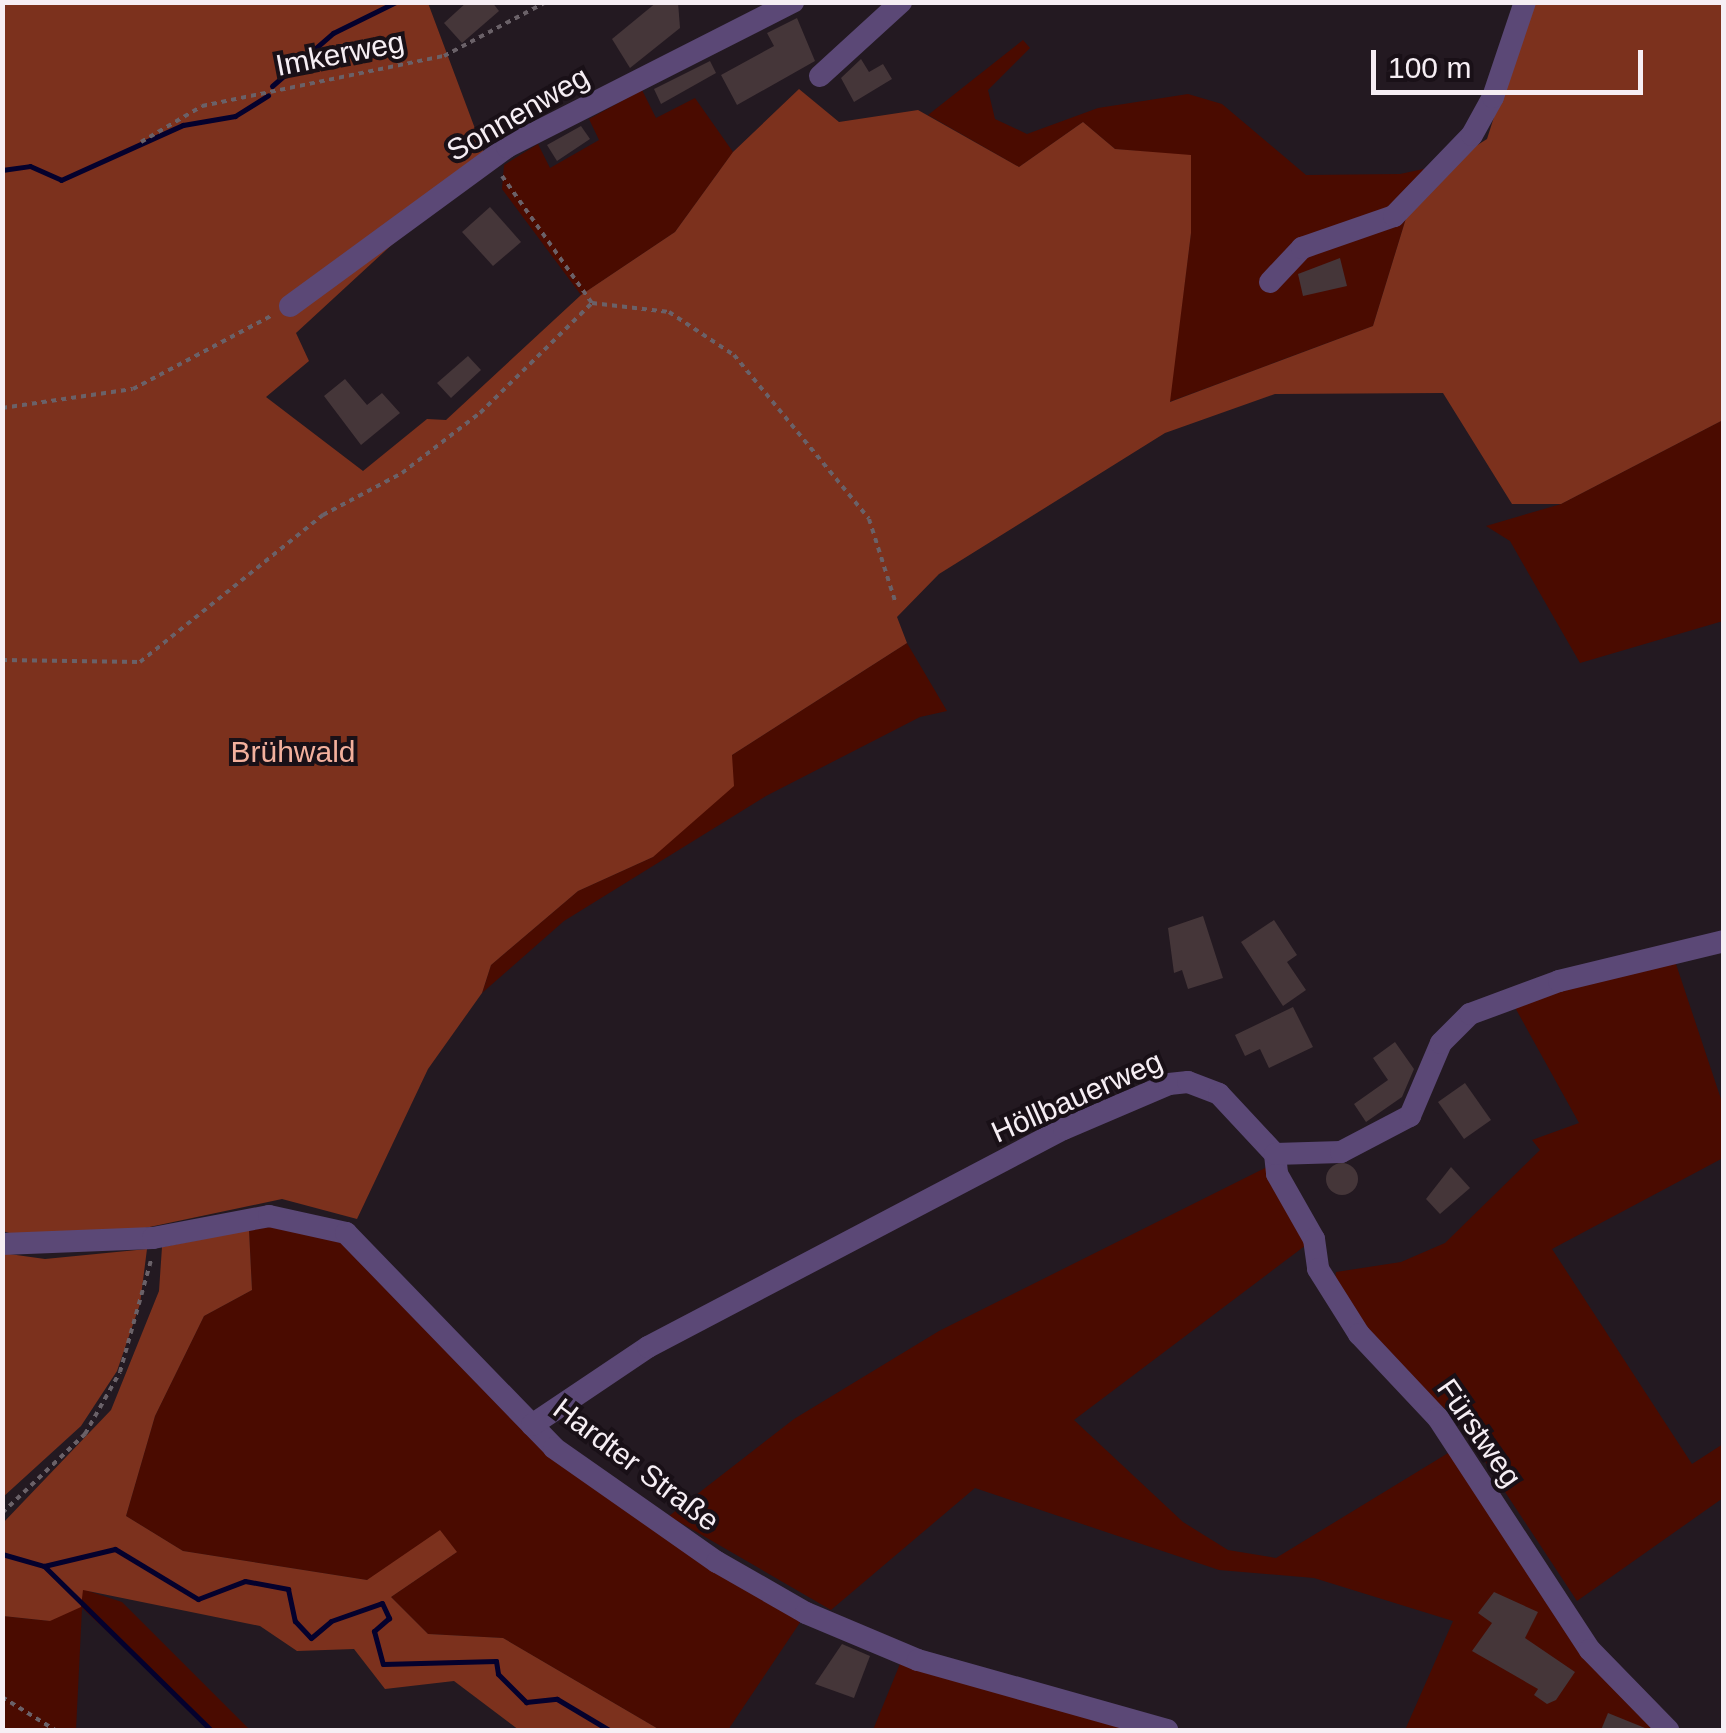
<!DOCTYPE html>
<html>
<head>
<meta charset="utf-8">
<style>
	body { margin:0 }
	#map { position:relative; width:1726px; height:1733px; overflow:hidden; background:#231921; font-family:Helvetica,sans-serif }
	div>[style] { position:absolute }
	.green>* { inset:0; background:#4a0b00 }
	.forest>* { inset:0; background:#7c311d }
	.stream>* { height:5px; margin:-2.5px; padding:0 2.5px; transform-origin:2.5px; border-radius:2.5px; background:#04012d }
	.building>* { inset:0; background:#453639 }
	.round { border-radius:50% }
	.path>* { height:4px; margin-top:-2px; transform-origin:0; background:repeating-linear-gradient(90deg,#6a6168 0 5px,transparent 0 10px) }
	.minor>* { height:22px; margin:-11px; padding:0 11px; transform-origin:11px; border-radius:11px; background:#5b4876 }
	span { translate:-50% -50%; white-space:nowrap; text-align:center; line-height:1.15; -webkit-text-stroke:8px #191017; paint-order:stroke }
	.street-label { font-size:30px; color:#f6eef4 }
	.park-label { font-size:30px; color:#f3b09d }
	.frame { position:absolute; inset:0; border:5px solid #f6eef4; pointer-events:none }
	.scale { position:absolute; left:1371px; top:50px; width:272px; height:45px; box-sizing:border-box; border:5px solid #f6eef4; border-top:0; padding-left:12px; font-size:30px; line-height:35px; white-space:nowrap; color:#f6eef4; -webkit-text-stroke:8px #191017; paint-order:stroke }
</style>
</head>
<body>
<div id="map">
	<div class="green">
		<i style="clip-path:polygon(1023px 40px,1030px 48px,988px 90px,995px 119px,1027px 134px,1098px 108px,1188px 94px,1222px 104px,1306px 175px,1400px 174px,1447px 164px,1407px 215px,1373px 326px,1169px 402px,1191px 233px,1191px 156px,1115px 149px,1083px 122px,1019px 167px,928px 115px)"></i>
		<i style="clip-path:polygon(642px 90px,656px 118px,695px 98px,733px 152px,675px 232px,581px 295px,502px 189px,504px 165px,538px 144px,550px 168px,599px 140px,589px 119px)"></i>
		<i style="clip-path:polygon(1723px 420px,1723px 621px,1580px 663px,1510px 541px,1486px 526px,1561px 504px)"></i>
		<i style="clip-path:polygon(907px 643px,947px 711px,920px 717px,766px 796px,564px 921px,482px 993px,491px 965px,578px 891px,653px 857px,732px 755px)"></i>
		<i style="clip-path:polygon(1673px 955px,1723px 1105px,1723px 1158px,1552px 1249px,1692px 1464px,1723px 1444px,1723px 1498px,1577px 1601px,1457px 1419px,1359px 1334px,1334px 1286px,1336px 1272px,1401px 1262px,1445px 1243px,1540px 1150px,1532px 1140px,1579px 1123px,1512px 1002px)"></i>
		<i style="clip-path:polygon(1271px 1165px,1314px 1239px,1074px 1420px,1183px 1522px,1228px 1550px,1276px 1558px,1458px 1447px,1660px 1730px,1405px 1730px,1453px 1621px,1314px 1578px,1219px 1570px,975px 1488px,831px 1610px,669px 1516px,794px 1419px,939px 1331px)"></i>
		<i style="clip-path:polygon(277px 1226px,318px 1231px,358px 1252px,548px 1450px,803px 1618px,728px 1730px,660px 1730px,503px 1638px,428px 1634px,391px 1597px,457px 1552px,367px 1580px,183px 1551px,126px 1516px,155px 1416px,204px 1316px,252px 1290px,249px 1230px)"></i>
		<i style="clip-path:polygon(82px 1589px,122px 1602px,250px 1730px,213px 1730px,82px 1608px,76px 1730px,3px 1730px,2px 1616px,50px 1621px)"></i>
		<i style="clip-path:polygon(904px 1654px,1161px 1730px,873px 1730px)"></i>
	</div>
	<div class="forest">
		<i style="clip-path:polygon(2px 3px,428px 3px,486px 158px,296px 333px,309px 361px,266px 397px,363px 471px,427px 419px,446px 420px,581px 295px,675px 232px,733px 152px,799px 89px,839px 122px,918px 110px,1019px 167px,1083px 122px,1115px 149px,1191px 155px,1191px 233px,1170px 402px,1373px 326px,1407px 215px,1447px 164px,1487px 139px,1530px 3px,1723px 3px,1723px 420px,1561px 504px,1512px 504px,1443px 393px,1275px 394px,1165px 433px,939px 574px,897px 617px,907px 643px,732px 755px,734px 786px,653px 857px,578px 891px,491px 965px,482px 993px,428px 1069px,357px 1219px,282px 1199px,140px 1229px,13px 1234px,2px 1231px)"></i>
		<i style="clip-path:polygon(249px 1230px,252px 1290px,204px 1316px,155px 1416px,126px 1516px,183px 1551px,367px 1580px,440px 1530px,457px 1552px,391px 1597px,428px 1634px,503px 1638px,660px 1730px,519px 1730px,454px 1681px,385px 1689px,354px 1649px,297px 1651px,260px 1626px,83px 1590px,81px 1607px,50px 1621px,3px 1616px,2px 1524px,111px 1410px,159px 1291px,162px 1247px)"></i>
		<i style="clip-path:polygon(147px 1249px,140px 1304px,117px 1371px,81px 1426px,3px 1497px,2px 1253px,45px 1259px)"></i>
	</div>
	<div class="stream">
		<i style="left:272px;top:86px;width:81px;rotate:-41deg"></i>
		<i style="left:333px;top:33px;width:70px;rotate:-26.2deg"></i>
		<i style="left:2px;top:170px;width:28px;rotate:-8deg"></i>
		<i style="left:30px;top:166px;width:34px;rotate:24deg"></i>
		<i style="left:61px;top:180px;width:134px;rotate:-24.3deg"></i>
		<i style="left:183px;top:125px;width:53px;rotate:-9.8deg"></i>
		<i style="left:235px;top:116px;width:39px;rotate:-32deg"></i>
		<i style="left:2px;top:1554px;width:44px;rotate:15.9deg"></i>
		<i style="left:44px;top:1566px;width:73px;rotate:-13.5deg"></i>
		<i style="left:115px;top:1549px;width:97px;rotate:31.1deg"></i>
		<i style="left:198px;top:1599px;width:50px;rotate:-21deg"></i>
		<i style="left:245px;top:1581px;width:44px;rotate:10.5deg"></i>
		<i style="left:288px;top:1589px;width:33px;rotate:78deg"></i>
		<i style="left:295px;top:1621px;width:23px;rotate:47deg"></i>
		<i style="left:311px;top:1638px;width:26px;rotate:-40deg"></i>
		<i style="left:331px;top:1621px;width:54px;rotate:-19.4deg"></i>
		<i style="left:382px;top:1603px;width:17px;rotate:65deg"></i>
		<i style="left:389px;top:1618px;width:20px;rotate:139deg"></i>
		<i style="left:374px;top:1631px;width:34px;rotate:75deg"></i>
		<i style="left:383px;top:1664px;width:113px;rotate:-1.5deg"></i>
		<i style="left:496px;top:1661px;width:13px;rotate:81deg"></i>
		<i style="left:498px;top:1674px;width:40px;rotate:45deg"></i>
		<i style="left:526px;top:1702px;width:31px;rotate:-6deg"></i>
		<i style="left:557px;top:1699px;width:61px;rotate:30.8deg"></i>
		<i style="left:44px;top:1566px;width:234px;rotate:44.5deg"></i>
	</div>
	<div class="building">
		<i style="clip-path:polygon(467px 2px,492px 2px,499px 11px,462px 43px,444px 23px)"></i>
		<i style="clip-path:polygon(657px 2px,678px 2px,680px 28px,630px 68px,612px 39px)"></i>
		<i style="clip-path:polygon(797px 18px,815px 61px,737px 105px,721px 75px,774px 46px,767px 33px)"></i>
		<i style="clip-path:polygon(861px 59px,869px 72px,883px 64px,892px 79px,854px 102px,841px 78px)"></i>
		<i style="clip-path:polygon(710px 61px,716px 73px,661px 104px,654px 89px)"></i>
		<i style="clip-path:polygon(581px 126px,590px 139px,557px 161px,547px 145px)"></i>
		<i style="clip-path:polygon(490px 207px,521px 242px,493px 266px,462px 232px)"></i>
		<i style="clip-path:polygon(1340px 258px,1347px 286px,1303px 296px,1298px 274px)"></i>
		<i style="clip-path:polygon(468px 356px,481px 370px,451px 398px,437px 383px)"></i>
		<i style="clip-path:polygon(345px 379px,367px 405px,382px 393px,400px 413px,361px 445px,324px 396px)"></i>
		<i style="clip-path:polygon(1203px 916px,1223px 978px,1188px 989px,1182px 970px,1174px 973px,1168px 928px)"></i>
		<i style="clip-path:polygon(1274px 920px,1297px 955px,1287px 962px,1306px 990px,1283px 1006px,1241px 942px)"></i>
		<i style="clip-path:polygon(1293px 1007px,1313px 1047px,1269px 1068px,1260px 1049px,1245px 1056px,1235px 1035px)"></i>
		<i style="clip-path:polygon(1395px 1042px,1414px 1069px,1402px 1097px,1366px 1122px,1354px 1104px,1388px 1080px,1373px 1058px)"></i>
		<i style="clip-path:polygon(1465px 1083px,1491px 1120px,1464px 1139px,1438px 1102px)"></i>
		<i class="round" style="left:1326px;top:1163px;width:32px;height:32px"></i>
		<i style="clip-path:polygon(1451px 1167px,1470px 1188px,1440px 1214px,1426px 1199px)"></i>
		<i style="clip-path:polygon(1494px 1592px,1538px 1612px,1525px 1638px,1575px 1672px,1556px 1700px,1547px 1704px,1534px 1695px,1538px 1689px,1472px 1651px,1492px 1623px,1478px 1613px)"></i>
		<i style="clip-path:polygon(842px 1644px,870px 1656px,854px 1698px,815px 1684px)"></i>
		<i style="clip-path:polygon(1608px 1713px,1645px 1728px,1648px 1730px,1601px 1730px)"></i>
	</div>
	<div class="path">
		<i style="left:141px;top:142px;width:71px;rotate:-30.5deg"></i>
		<i style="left:202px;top:106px;width:247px;rotate:-11.7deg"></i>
		<i style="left:444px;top:56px;width:115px;rotate:-27.9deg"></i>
		<i style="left:502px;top:176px;width:156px;rotate:54.7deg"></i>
		<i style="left:2px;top:408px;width:132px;rotate:-8.3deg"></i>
		<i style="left:133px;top:389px;width:158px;rotate:-27.9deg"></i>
		<i style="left:2px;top:660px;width:138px;rotate:0.8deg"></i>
		<i style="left:140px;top:662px;width:235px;rotate:-38.8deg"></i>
		<i style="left:323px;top:515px;width:89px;rotate:-28deg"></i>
		<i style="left:402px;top:473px;width:98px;rotate:-37.6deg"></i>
		<i style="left:480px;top:413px;width:157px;rotate:-44.5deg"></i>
		<i style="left:592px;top:303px;width:78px;rotate:6.7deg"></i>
		<i style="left:669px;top:312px;width:78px;rotate:33.5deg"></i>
		<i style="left:734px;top:355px;width:212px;rotate:50.5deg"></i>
		<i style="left:869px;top:519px;width:86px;rotate:72.4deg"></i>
		<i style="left:2px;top:1513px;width:115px;rotate:-43.6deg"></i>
		<i style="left:85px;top:1434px;width:71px;rotate:-60.6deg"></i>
		<i style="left:120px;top:1372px;width:119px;rotate:-74.5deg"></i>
		<i style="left:2px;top:1697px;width:62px;rotate:31.9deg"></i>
	</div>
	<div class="minor">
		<i style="left:820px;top:76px;width:110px;rotate:-42.4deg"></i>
		<i style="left:1270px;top:282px;width:47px;rotate:-46.7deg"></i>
		<i style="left:1302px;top:248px;width:97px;rotate:-19.2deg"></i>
		<i style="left:1394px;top:216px;width:112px;rotate:-46.1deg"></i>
		<i style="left:1472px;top:135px;width:43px;rotate:-61.1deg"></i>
		<i style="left:1493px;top:97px;width:100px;rotate:-71.4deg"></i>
		<i style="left:290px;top:306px;width:269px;rotate:-36.2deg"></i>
		<i style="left:507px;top:147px;width:321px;rotate:-26.9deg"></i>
		<i style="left:1275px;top:1154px;width:20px;rotate:84deg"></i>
		<i style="left:1277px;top:1174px;width:75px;rotate:60.4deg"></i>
		<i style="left:1314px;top:1239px;width:30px;rotate:82deg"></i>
		<i style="left:1318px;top:1269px;width:77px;rotate:57.8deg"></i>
		<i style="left:1359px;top:1334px;width:115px;rotate:46.8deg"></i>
		<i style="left:1438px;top:1418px;width:277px;rotate:56.8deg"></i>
		<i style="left:1590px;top:1650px;width:112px;rotate:45.7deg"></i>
		<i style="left:2px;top:1244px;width:151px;rotate:-2.3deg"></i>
		<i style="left:153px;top:1238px;width:118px;rotate:-10.7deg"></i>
		<i style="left:269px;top:1216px;width:79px;rotate:12.4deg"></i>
		<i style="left:346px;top:1233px;width:299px;rotate:45.9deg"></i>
		<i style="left:554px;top:1448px;width:199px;rotate:35deg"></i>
		<i style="left:717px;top:1562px;width:103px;rotate:29.8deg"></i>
		<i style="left:806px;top:1613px;width:121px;rotate:22.8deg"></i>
		<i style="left:918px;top:1660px;width:259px;rotate:15.7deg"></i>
		<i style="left:532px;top:1425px;width:140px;rotate:-33.9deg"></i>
		<i style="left:648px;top:1347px;width:470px;rotate:-27.7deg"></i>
		<i style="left:1064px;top:1129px;width:114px;rotate:-23.2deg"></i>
		<i style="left:1169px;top:1084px;width:19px;rotate:-6deg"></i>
		<i style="left:1188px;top:1082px;width:33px;rotate:21deg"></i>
		<i style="left:1219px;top:1094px;width:82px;rotate:47deg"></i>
		<i style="left:1275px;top:1154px;width:66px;rotate:-1.7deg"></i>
		<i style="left:1341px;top:1152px;width:78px;rotate:-27.6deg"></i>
		<i style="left:1410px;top:1116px;width:79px;rotate:-67deg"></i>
		<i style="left:1441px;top:1043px;width:41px;rotate:-45deg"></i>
		<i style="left:1470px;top:1014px;width:95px;rotate:-20.3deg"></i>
		<i style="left:1559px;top:981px;width:170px;rotate:-13.6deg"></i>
	</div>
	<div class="street-label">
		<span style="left:340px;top:54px;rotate:-11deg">Imkerweg</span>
		<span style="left:518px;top:114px;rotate:-30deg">Sonnenweg</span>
		<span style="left:1077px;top:1097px;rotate:-24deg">Höllbauerweg</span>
		<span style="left:1479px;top:1433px;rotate:55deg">Fürstweg</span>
		<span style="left:636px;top:1465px;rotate:37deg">Hardter Straße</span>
	</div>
	<div class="park-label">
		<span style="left:293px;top:752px">Brühwald</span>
	</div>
	<div class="frame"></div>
	<div class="scale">100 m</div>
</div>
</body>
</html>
